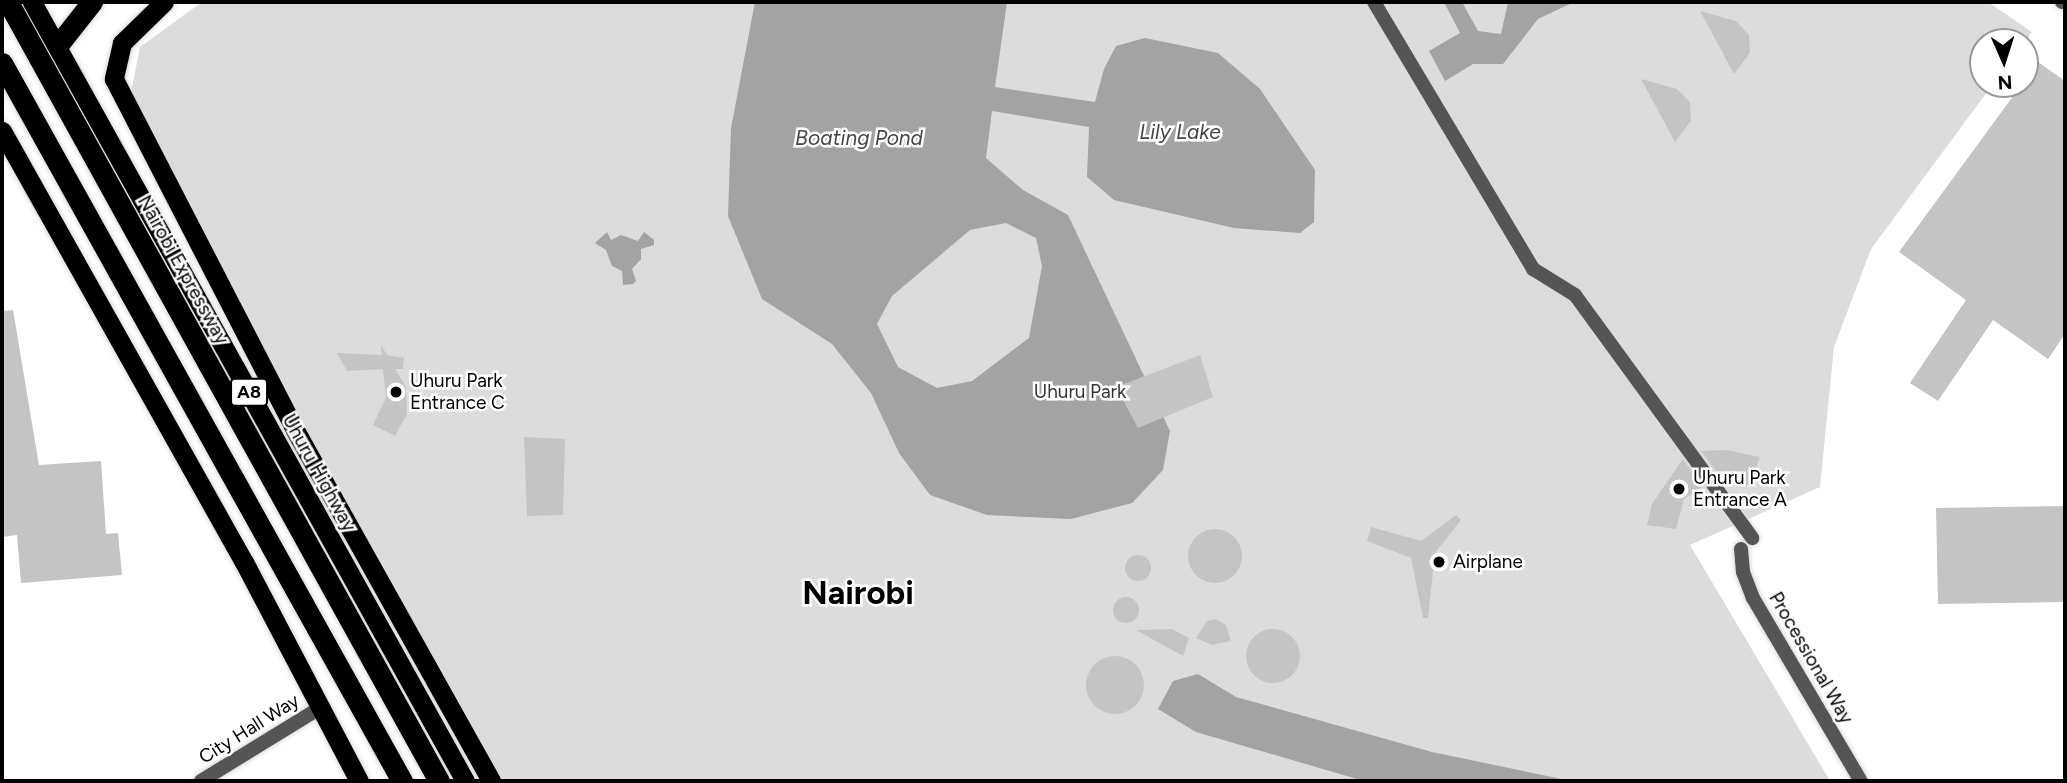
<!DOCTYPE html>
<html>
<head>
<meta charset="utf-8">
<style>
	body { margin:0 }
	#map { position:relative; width:2067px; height:783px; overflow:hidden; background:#fff; font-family:Figtree,sans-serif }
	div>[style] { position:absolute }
	.green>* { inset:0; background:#dcdcdc }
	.water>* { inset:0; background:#a3a3a3 }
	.building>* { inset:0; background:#c4c4c4 }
	.round { border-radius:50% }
	.roads { filter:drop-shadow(0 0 2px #dbdbdb) drop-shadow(0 0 2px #dbdbdb) }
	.minor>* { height:14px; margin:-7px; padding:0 7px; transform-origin:7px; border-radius:7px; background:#555 }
	.tertiary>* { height:14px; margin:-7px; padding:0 7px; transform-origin:7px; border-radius:7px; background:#555 }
	.trunk>* { height:19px; margin:-9.5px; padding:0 9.5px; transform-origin:9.5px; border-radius:9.5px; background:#000 }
	.motorway>* { height:21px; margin:-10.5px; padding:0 10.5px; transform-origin:10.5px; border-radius:10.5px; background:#000 }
	.dots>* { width:19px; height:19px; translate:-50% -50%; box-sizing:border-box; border:4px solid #fff; border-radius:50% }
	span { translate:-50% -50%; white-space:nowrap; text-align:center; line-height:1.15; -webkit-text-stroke:5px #fff; paint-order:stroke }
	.shield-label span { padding:2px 5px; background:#fff; border:2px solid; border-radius:5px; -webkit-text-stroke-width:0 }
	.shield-label { font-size:18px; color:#000; font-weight:700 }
	.street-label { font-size:19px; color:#000 }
	.poi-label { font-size:19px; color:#000 }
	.left { translate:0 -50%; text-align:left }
	.park-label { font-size:19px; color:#333 }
	.water-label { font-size:21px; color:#444; font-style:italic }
	.town-label { font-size:33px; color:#000; font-weight:700 }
	.frame { position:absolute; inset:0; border:4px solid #000; pointer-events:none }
	.north { position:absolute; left:1969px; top:28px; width:70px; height:70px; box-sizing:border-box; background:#fff; border:2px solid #999; border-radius:50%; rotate:177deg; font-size:19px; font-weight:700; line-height:28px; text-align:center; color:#000 }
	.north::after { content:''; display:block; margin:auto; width:24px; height:32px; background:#000; clip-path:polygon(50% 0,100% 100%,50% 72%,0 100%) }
</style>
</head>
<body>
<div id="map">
	<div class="green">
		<i style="clip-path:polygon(202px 2px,1988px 2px,2032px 32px,2025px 42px,1983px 42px,1983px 84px,1993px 84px,1871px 249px,1834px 347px,1820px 487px,1690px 545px,1830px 781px,486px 781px,128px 108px,140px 47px)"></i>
	</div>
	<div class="water">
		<i style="clip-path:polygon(evenodd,755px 2px,1007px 2px,995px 87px,1095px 102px,1104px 69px,1116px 46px,1145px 38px,1218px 53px,1260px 89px,1315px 170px,1314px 222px,1300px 233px,1234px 228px,1114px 200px,1087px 177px,1089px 127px,992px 111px,986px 158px,1023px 190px,1068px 215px,1170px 431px,1163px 470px,1132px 503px,1071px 519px,987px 515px,930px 495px,899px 453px,871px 393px,832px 344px,762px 299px,728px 216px,731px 128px,755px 2px,1006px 223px,1036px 238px,1042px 266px,1029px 338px,972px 381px,937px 388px,898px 367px,877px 324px,892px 296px,970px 230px,1006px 223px)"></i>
		<i style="clip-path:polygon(1444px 2px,1462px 2px,1478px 31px,1501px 34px,1508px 2px,1574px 2px,1538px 19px,1503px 64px,1473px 64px,1445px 81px,1429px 51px,1460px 33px)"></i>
		<i style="clip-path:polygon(607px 232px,611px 240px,621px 235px,638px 241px,644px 232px,654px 240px,654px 245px,641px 249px,641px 259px,632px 269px,636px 281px,633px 284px,623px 285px,622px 271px,612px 266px,606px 250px,595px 243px)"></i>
		<i style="clip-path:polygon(1198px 674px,1236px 697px,1432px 752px,1571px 781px,1364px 781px,1196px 732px,1158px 709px,1173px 681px)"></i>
	</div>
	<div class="building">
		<i style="clip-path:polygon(1700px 11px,1736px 21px,1749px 35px,1750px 53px,1734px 74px)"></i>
		<i style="clip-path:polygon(2038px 62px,2065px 81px,2065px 334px,2048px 359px,1993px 320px,1938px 401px,1910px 383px,1966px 300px,1899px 252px)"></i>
		<i style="clip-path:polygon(1641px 79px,1677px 89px,1690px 102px,1691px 121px,1675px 142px)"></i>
		<i style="clip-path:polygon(13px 310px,39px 465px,101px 461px,106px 534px,118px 533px,122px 575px,21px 583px,17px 535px,2px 537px,2px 311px)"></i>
		<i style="clip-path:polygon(381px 345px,387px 355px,404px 358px,403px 369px,395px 369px,406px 387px,407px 414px,395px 436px,373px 425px,386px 398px,383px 369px,347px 371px,337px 353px,382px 355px)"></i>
		<i style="clip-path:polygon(1200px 355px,1213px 397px,1138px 428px,1116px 387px)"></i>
		<i style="clip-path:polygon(524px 437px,565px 439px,563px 515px,527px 516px)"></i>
		<i style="clip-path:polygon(1726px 450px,1760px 457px,1749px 486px,1738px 480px,1722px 480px,1701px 451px)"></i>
		<i style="clip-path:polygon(1683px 459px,1703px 486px,1684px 499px,1676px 529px,1647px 525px,1652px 504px)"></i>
		<i style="clip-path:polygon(2065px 506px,2065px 602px,1938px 604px,1936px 508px)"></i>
		<i style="clip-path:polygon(1456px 515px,1461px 520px,1435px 553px,1428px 618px,1423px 618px,1411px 558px,1367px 541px,1371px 527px,1421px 541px)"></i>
		<i class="round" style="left:1188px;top:529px;width:54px;height:54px"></i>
		<i class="round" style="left:1125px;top:555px;width:26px;height:26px"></i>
		<i class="round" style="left:1113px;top:597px;width:26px;height:26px"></i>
		<i style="clip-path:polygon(1215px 619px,1226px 625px,1231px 641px,1212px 645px,1196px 638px,1207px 621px)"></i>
		<i style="clip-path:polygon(1172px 629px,1189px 638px,1183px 656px,1136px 630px)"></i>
		<i class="round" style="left:1246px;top:629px;width:54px;height:54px"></i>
		<i class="round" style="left:1086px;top:656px;width:58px;height:58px"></i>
	</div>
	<div class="roads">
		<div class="minor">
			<i style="left:1374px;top:2px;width:311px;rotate:59.2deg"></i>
			<i style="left:1533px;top:269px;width:49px;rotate:31.8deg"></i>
			<i style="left:1575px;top:295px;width:301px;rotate:53.9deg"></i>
			<i style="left:2062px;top:2px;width:3px"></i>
			<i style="left:1741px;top:549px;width:23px;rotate:85deg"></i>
			<i style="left:1743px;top:572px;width:28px;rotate:69deg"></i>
			<i style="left:1753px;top:598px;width:212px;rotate:59.5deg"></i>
		</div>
		<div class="tertiary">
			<i style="left:201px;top:781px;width:137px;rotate:-31.6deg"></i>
		</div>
		<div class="trunk">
			<i style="left:32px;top:2px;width:891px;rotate:60.93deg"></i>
			<i style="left:164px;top:2px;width:59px;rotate:135.7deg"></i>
			<i style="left:122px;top:43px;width:37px;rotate:103deg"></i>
			<i style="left:114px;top:79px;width:395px;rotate:62.7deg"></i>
			<i style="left:295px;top:430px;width:402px;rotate:60.8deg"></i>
			<i style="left:2px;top:131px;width:494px;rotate:60.7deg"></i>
			<i style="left:244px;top:562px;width:247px;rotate:62.3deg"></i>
		</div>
		<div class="motorway">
			<i style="left:8px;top:2px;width:890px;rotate:61.05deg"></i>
			<i style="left:58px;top:45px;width:55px;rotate:-51.7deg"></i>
			<i style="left:2px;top:63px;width:822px;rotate:60.88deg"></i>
		</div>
	</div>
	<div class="dots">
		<i style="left:396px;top:392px;background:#000"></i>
		<i style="left:1679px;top:489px;background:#000"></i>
		<i style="left:1439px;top:562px;background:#000"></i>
	</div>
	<div class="shield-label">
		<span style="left:249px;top:392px">A8</span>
	</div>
	<div class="street-label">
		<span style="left:183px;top:270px;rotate:61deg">Nairobi Expressway</span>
		<span style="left:319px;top:473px;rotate:61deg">Uhuru Highway</span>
		<span style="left:1811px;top:658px;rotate:60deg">Processional Way</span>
		<span style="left:249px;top:729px;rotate:-32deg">City Hall Way</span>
	</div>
	<div class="poi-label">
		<span class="left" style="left:410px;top:392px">Uhuru Park<br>Entrance C</span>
		<span class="left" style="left:1693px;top:489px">Uhuru Park<br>Entrance A</span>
		<span class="left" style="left:1453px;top:562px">Airplane</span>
	</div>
	<div class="park-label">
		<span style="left:1080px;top:392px">Uhuru Park</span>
	</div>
	<div class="water-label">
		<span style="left:1180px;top:132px">Lily Lake</span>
		<span style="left:859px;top:138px">Boating Pond</span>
	</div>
	<div class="town-label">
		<span style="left:858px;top:593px">Nairobi</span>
	</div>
	<div class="frame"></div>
	<div class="north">N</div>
</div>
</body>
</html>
